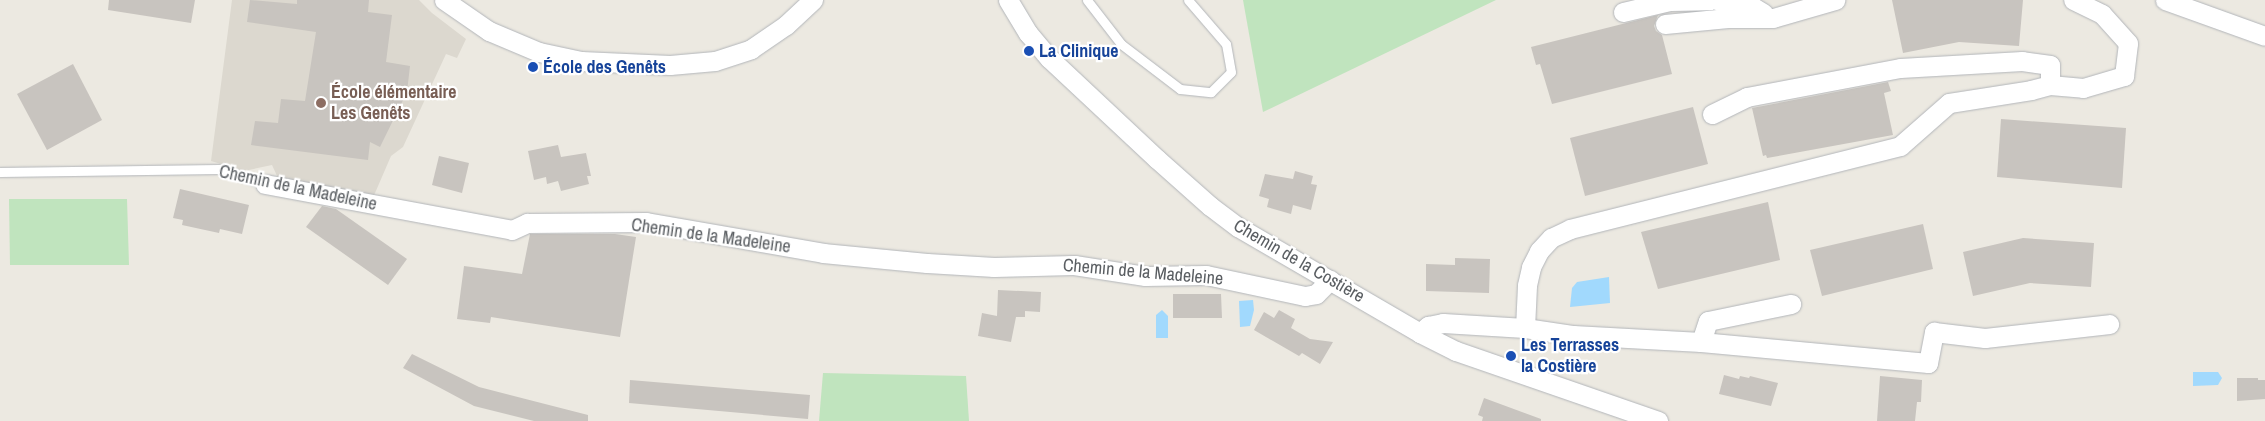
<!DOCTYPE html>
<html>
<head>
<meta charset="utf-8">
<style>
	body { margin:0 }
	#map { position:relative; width:2265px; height:421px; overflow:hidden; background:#ece9e1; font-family:"Archivo Narrow",sans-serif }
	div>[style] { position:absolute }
	.education>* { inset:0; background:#dcd8cf }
	.green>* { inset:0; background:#c0e4be }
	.water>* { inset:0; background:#a1d9fd }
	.building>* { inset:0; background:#c8c4bf }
	.roads { filter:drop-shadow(0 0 1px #b2b5b9) drop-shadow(0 0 1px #b2b5b9) }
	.service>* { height:9px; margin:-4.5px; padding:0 4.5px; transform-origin:4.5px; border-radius:4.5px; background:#fff }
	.minor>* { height:19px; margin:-9.5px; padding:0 9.5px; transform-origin:9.5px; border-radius:9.5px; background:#fff }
	.dots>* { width:14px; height:14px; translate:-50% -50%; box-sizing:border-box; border:2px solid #fff; border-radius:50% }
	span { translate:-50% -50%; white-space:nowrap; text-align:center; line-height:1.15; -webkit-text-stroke:4.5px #fff; paint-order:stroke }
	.transit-label { font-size:18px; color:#164399; font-weight:700 }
	.left { translate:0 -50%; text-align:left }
	.education-label { font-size:18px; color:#785e54; font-weight:700 }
	.street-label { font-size:18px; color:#5a5e62 }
</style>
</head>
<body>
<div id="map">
	<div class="education">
		<i style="clip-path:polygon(232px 0,419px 0,432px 13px,466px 39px,457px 58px,446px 54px,403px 147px,391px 156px,372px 200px,278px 178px,272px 165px,244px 171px,211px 161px)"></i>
	</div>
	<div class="green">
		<i style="clip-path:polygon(1243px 0,1496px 0,1263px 112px)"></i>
		<i style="clip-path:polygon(9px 199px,127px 199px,129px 265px,10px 265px)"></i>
		<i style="clip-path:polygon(823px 373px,966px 376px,969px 421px,819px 421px)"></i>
	</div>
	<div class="water">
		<i style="clip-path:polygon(1609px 277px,1610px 303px,1570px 307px,1572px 288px,1577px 282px)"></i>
		<i style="clip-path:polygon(1253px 300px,1254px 310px,1250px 326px,1240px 327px,1239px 301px)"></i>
		<i style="clip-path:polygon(1162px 310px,1168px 316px,1168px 338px,1156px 338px,1156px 315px)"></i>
		<i style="clip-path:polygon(2193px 372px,2218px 372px,2222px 378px,2218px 385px,2193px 386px)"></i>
	</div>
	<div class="building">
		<i style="clip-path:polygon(109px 0,195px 0,191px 23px,108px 10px)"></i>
		<i style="clip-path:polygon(250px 0,297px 4px,297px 0,369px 0,368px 12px,392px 15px,386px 62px,410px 66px,407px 92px,380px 147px,370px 142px,368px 160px,251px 145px,255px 121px,278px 123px,281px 99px,305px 101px,316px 32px,247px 22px)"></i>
		<i style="clip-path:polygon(1892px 0,2023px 0,2019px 46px,1959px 42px,1903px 53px)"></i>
		<i style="clip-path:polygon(1658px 15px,1654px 26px,1656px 31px,1662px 35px,1672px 74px,1552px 104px,1540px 64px,1536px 65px,1531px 47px)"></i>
		<i style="clip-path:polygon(73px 64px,102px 120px,47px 150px,17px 94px)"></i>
		<i style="clip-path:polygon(1888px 82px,1891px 91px,1884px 93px,1893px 135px,1767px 158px,1766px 155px,1763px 156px,1752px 108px)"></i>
		<i style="clip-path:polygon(1693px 107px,1708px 164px,1585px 196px,1570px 138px)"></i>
		<i style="clip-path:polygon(2001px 119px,2126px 128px,2122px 188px,1997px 177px)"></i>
		<i style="clip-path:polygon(558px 145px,561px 157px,586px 153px,591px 176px,587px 176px,589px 184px,561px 191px,558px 181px,547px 184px,546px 177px,534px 180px,528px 151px)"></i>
		<i style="clip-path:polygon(439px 156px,469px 163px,462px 193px,432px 185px)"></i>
		<i style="clip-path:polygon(1295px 171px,1313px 176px,1311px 184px,1317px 185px,1311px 210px,1293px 205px,1291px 214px,1267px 207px,1269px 199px,1259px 196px,1265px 174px,1293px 179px)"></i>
		<i style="clip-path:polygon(180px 189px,249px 205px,242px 234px,220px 229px,219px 233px,182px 225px,183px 220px,173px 218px)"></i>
		<i style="clip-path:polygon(1768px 202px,1780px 260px,1658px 289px,1641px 232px)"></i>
		<i style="clip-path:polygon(322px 206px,336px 209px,407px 259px,388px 285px,306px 227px)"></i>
		<i style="clip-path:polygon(1923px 224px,1933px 269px,1822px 296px,1810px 250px)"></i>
		<i style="clip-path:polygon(530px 234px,615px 234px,636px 237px,620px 337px,491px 317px,490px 323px,457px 319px,464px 266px,522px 274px)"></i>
		<i style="clip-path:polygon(2023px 238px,2094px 243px,2091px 287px,2030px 283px,1973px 296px,1963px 252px)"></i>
		<i style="clip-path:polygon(1455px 258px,1490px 259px,1489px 293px,1426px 291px,1426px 264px,1455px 265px)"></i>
		<i style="clip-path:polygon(998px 290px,1041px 292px,1040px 312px,1025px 311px,1025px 317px,1016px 317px,1011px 342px,978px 336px,982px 313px,997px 316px)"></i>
		<i style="clip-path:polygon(1173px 294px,1221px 294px,1222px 318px,1173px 318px)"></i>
		<i style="clip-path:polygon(1279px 310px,1295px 319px,1291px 328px,1310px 339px,1333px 342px,1320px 364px,1302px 353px,1299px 356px,1254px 330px,1264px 312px,1274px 318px)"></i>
		<i style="clip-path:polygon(412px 354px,479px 387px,588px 415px,588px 421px,534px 421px,474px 406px,403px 368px)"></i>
		<i style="clip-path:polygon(1724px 375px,1739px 379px,1740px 376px,1749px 378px,1750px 376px,1778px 383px,1771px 406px,1719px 394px)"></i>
		<i style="clip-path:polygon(1880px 376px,1922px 380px,1921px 402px,1917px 402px,1915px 421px,1877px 421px)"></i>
		<i style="clip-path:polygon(2237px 378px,2258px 378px,2258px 380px,2265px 380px,2265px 399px,2237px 401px)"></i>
		<i style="clip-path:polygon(630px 380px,810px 395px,808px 419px,629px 403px)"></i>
		<i style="clip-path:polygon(1484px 398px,1541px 419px,1541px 421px,1482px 421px,1483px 417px,1478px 415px)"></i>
	</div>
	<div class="roads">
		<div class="service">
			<i style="left:1087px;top:0;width:56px;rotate:52.3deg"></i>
			<i style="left:1121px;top:44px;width:74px;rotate:37.3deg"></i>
			<i style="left:1180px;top:89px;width:31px;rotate:6deg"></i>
			<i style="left:1211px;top:92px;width:28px;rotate:-45deg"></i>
			<i style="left:1231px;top:72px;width:28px;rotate:-100deg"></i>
			<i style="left:1226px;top:44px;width:58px;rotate:-130.8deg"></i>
			<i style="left:0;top:172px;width:219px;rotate:-0.8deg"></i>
			<i style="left:219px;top:169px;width:48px;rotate:18.1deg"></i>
		</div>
		<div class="minor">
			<i style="left:444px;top:0;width:55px;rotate:34.6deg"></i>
			<i style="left:489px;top:31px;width:54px;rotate:22.8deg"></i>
			<i style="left:539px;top:52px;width:43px;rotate:12.1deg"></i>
			<i style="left:581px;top:61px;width:89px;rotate:2.6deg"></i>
			<i style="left:670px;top:65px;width:45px;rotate:-5.1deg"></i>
			<i style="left:715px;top:61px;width:38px;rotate:-18deg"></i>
			<i style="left:751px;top:49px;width:42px;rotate:-34.4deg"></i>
			<i style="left:786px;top:25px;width:37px;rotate:-43deg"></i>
			<i style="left:1008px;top:0;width:39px;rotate:59deg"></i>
			<i style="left:1028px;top:33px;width:33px;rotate:50deg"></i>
			<i style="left:1049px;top:58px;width:148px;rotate:43.1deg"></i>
			<i style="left:1157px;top:159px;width:71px;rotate:41.6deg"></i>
			<i style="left:1210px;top:206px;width:35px;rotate:37deg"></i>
			<i style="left:1238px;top:227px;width:211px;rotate:30.2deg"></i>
			<i style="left:1420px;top:333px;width:40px;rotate:26.6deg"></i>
			<i style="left:1456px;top:351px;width:214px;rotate:19.1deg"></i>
			<i style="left:1716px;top:0;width:38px;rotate:11deg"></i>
			<i style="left:1753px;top:7px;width:12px;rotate:31deg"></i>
			<i style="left:2165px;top:0;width:106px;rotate:19.8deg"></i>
			<i style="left:1623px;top:12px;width:48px;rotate:-13.2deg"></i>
			<i style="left:1670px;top:1px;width:39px;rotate:-1deg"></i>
			<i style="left:1665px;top:24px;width:63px;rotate:-5.4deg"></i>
			<i style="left:1728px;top:18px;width:45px"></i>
			<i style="left:1773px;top:18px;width:65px;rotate:-16.2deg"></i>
			<i style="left:2050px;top:85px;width:33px;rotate:5deg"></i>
			<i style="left:2083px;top:88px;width:43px;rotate:-16.3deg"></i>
			<i style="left:2124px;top:76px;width:33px;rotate:-83deg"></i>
			<i style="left:2128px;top:43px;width:39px;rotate:-132deg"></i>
			<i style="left:2102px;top:14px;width:32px;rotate:-154deg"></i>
			<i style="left:265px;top:184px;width:251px;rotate:10.5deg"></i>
			<i style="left:512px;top:230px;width:17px;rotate:-25deg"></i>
			<i style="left:527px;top:223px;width:119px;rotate:-0.5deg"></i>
			<i style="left:646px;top:222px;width:180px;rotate:9.9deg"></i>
			<i style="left:823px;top:253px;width:104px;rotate:5.5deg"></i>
			<i style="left:927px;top:263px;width:67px;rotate:3.4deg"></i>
			<i style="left:994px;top:267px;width:80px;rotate:-1.4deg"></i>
			<i style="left:1074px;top:265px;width:72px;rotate:8.8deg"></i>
			<i style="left:1145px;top:276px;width:61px;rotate:-0.9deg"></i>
			<i style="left:1206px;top:275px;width:101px;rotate:12deg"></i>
			<i style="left:1305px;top:296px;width:11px;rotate:-10deg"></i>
			<i style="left:1316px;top:294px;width:20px;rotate:-45deg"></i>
			<i style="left:1525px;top:328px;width:43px;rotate:-87.3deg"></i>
			<i style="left:1527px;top:285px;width:18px;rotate:-77deg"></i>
			<i style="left:1531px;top:267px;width:18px;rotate:-63deg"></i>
			<i style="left:1539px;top:251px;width:18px;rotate:-47deg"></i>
			<i style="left:1551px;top:238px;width:21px;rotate:-25deg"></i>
			<i style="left:1570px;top:229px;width:340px;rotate:-14.1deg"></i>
			<i style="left:1900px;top:146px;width:65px;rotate:-41.3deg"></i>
			<i style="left:1949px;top:103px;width:83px;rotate:-9deg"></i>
			<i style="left:2031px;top:90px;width:20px;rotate:-15deg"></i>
			<i style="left:2050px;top:85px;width:20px;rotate:-90deg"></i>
			<i style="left:2050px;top:65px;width:28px;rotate:-172deg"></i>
			<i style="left:2022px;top:61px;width:122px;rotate:176.7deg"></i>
			<i style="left:1900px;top:68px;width:156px;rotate:169.3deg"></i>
			<i style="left:1747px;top:97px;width:39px;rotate:154deg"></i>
			<i style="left:1420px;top:333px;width:11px;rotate:-41deg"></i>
			<i style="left:1428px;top:326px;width:15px;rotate:-11deg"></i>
			<i style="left:1443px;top:323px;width:82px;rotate:3.5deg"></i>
			<i style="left:1525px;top:328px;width:49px;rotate:8.3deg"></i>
			<i style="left:1573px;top:335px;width:128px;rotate:3.1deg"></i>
			<i style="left:1701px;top:342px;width:228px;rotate:5.3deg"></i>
			<i style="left:1928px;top:363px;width:32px;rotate:-79deg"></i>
			<i style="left:1934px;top:332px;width:51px;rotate:6.7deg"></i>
			<i style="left:1985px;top:338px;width:125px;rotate:-6.4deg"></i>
			<i style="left:1701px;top:342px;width:22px;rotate:-72deg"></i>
			<i style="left:1708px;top:321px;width:85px;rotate:-11.6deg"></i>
		</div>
	</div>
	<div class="dots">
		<i style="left:1029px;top:51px;background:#1a4fb4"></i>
		<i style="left:533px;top:67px;background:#1a4fb4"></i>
		<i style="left:321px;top:103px;background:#8d6e63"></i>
		<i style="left:1511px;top:356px;background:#1a4fb4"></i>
	</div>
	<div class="transit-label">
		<span class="left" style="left:1039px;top:51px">La Clinique</span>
		<span class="left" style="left:543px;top:67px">École des Genêts</span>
		<span class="left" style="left:1521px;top:356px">Les Terrasses<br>la Costière</span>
	</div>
	<div class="education-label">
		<span class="left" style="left:331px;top:103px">École élémentaire<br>Les Genêts</span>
	</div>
	<div class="street-label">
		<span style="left:298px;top:188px;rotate:12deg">Chemin de la Madeleine</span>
		<span style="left:711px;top:236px;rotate:8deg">Chemin de la Madeleine</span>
		<span style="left:1299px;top:261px;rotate:30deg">Chemin de la Costière</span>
		<span style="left:1143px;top:272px;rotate:5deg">Chemin de la Madeleine</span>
	</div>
</div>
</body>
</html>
